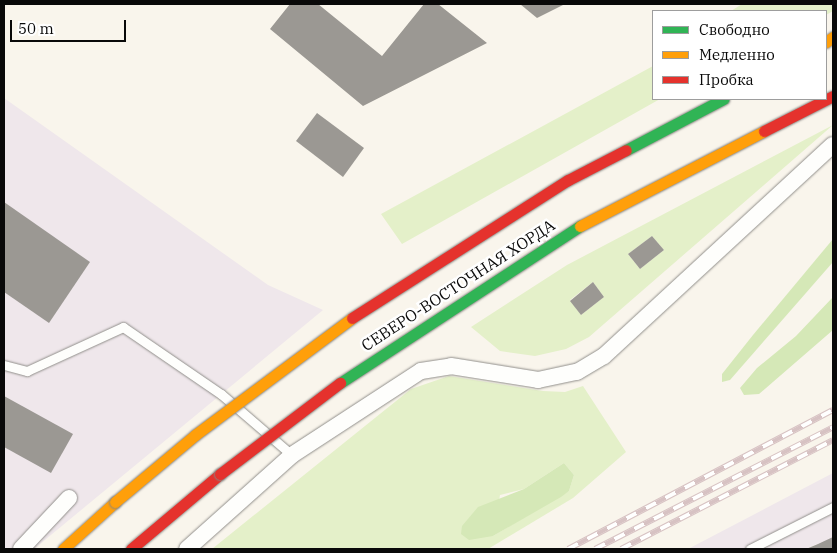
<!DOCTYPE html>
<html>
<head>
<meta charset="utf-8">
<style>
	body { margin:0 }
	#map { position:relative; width:837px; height:553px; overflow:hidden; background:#f9f5ec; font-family:"IBM Plex Serif",serif }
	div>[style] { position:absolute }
	.industrial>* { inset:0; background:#efe7eb }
	.green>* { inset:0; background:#e4f0c9 }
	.forest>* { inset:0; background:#d5e8b7 }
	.building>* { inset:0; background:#9b9893 }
	.roads { filter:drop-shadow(0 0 1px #918f8b) drop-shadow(0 0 1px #918f8b) }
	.lane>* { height:9px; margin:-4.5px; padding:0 4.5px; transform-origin:4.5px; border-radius:4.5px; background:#fefefc }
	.street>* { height:16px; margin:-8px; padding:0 8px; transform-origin:8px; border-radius:8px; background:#fefefc }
	.slow>* { height:11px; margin:-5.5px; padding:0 5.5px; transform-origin:5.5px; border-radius:5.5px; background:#ff9f0a }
	.jam>* { height:11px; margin:-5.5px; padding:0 5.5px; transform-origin:5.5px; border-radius:5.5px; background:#e5322d }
	.rail>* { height:5.5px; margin-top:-2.75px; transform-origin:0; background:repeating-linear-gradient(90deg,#fff 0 11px,#d7c2c3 0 22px); box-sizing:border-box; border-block:1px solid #d7c2c3 }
	.bridges { filter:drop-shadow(0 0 1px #888682) drop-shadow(0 0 1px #888682) }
	.fast-bridge>* { height:11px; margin:-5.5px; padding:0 5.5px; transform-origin:5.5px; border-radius:5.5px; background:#30b455 }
	.slow-bridge>* { height:11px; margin:-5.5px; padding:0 5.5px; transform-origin:5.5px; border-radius:5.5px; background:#ff9f0a }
	.jam-bridge>* { height:11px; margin:-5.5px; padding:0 5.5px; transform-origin:5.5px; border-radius:5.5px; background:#e5322d }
	span { translate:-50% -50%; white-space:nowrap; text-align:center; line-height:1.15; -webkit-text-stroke:5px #fff; paint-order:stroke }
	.street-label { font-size:16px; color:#090909 }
	.frame { position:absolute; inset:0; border:5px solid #090909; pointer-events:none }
	.legend { position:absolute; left:652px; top:10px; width:175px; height:90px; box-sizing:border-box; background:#fff; border:1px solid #9d9d9d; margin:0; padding:6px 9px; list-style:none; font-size:15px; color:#090909 }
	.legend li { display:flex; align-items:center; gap:10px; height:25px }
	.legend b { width:25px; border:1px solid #9d9d9d }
	.scale { position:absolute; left:10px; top:20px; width:116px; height:22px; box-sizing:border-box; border:2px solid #090909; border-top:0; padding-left:6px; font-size:15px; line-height:18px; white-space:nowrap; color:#090909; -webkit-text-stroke:4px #fff; paint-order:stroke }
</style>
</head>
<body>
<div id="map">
	<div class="industrial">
		<i style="clip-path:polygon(4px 98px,268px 285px,323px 310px,34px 549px,4px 549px)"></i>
		<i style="clip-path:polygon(833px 473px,833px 549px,820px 549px,817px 544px,806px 549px,688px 549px)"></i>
	</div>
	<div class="green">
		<i style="clip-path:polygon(742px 4px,833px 4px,833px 11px,826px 15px,731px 11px)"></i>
		<i style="clip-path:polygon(653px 66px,653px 99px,660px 99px,402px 244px,381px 214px)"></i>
		<i style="clip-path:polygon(evenodd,833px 125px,589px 337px,566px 349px,535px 356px,500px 351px,471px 327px,567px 265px,833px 125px,652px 236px,664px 250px,640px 269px,628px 254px,652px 236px,833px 125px,593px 282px,604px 297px,581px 315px,570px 300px,593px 282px)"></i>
		<i style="clip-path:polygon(evenodd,449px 376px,543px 391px,565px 392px,583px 386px,626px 452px,573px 498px,488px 549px,212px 549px,411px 389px,449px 376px,564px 463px,574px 475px,569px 491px,493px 536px,500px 495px,524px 489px,564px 463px)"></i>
	</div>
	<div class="forest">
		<i style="clip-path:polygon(833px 239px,833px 262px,730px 380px,722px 382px,722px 374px,753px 335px)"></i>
		<i style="clip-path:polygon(833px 297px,833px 330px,759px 394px,744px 395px,740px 388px,757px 368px,796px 336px)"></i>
		<i style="clip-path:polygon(564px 463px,574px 475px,569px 491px,561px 497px,493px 536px,469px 540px,461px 534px,462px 526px,478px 507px,524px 489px)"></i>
	</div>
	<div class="building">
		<i style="clip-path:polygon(290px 4px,318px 4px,382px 56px,424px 4px,438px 4px,487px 43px,363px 106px,270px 29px)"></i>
		<i style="clip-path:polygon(520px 4px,565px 4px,537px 18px)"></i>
		<i style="clip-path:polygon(317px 113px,364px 148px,343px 177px,296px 141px)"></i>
		<i style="clip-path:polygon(4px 202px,90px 262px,49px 323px,4px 292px)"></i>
		<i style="clip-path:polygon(652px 236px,664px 250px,640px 269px,628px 254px)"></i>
		<i style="clip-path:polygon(593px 282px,604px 297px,581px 315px,570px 301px)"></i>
		<i style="clip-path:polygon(4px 396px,73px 434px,51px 473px,4px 447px)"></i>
		<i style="clip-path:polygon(833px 537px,833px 549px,806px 549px,818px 544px)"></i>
	</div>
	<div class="roads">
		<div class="lane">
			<i style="left:4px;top:365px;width:24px;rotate:15deg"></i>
			<i style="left:27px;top:371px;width:106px;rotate:-24.6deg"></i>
			<i style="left:123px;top:327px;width:119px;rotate:34.4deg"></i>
			<i style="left:221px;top:394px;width:94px;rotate:40.7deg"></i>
			<i style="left:750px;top:549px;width:93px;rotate:-26.8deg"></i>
		</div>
		<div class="street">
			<i style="left:21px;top:549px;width:70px;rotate:-46.7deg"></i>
			<i style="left:187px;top:549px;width:141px;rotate:-41.8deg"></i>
			<i style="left:292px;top:455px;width:154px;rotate:-33.1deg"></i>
			<i style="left:421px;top:371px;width:30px;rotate:-9deg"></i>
			<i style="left:451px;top:366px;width:88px;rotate:9.1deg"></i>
			<i style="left:538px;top:380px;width:40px;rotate:-12deg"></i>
			<i style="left:577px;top:372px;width:31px;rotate:-31deg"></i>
			<i style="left:604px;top:356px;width:311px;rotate:-42.7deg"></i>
		</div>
		<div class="slow">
			<i style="left:826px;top:42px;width:9px;rotate:-36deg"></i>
			<i style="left:63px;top:549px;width:70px;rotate:-42.1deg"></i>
		</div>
		<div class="jam">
			<i style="left:131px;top:549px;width:116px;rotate:-40.1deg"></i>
		</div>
	</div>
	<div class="rail">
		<i style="left:568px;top:549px;width:299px;rotate:-27.7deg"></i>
		<i style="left:595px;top:549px;width:267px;rotate:-27.1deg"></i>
		<i style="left:621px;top:549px;width:238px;rotate:-27.2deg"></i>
	</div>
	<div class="bridges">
		<div class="fast-bridge">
			<i style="left:626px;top:150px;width:110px;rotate:-27.7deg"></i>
			<i style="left:340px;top:383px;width:287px;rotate:-33.2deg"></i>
		</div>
		<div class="slow-bridge">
			<i style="left:580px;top:226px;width:207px;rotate:-27.3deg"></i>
			<i style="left:115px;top:502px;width:104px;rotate:-39.9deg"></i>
			<i style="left:195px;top:435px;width:196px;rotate:-36.7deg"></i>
		</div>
		<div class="jam-bridge">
			<i style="left:764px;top:131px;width:77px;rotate:-26.9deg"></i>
			<i style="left:352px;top:318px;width:256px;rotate:-32.6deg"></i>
			<i style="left:568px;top:180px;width:65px;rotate:-27.3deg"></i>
			<i style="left:220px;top:474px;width:151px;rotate:-37.2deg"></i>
		</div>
	</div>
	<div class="street-label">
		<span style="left:458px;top:285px;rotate:-33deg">СЕВЕРО-ВОСТОЧНАЯ ХОРДА</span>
	</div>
	<div class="frame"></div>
	<ul class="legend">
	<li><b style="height:6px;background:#30b455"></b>Свободно</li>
	<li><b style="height:6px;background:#ff9f0a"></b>Медленно</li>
	<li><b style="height:6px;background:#e5322d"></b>Пробка</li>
	</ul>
	<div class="scale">50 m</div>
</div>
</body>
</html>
